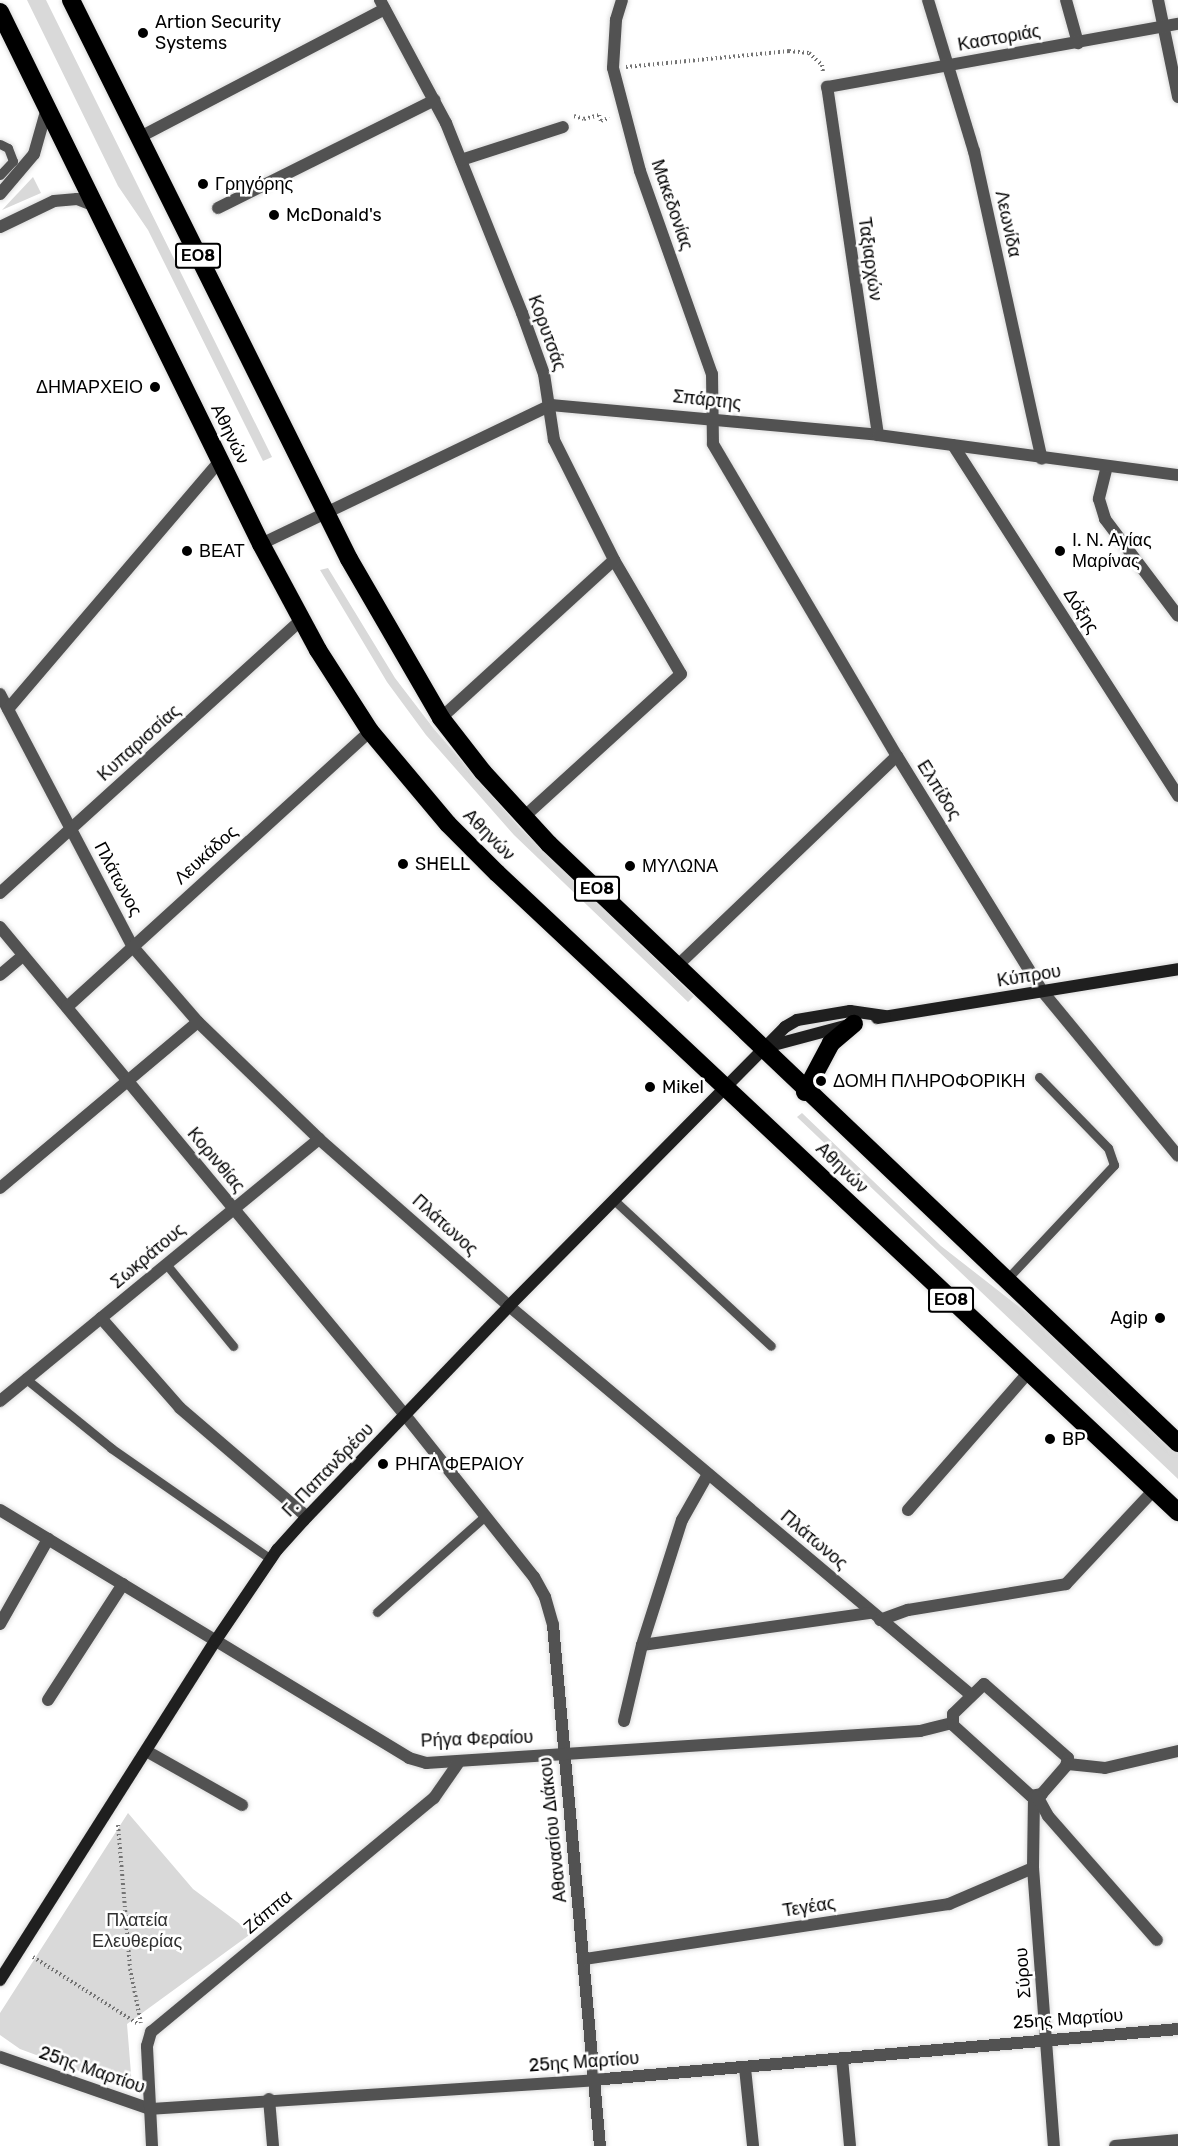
<!DOCTYPE html>
<html>
<head>
<meta charset="utf-8">
<style>
	body { margin:0 }
	#map { position:relative; width:1178px; height:2146px; overflow:hidden; background:#fff; font-family:Rubik,sans-serif }
	div>[style] { position:absolute }
	.green>* { inset:0; background:#d9d9d9 }
	.path>* { height:4px; margin-top:-2px; transform-origin:0; background:repeating-linear-gradient(90deg,#747474 0 1.5px,transparent 0 4.5px) }
	.roads { filter:drop-shadow(0 0 2px #dbdbdb) drop-shadow(0 0 2px #dbdbdb) }
	.lane>* { height:9px; margin:-4.5px; padding:0 4.5px; transform-origin:4.5px; border-radius:4.5px; background:#525252 }
	.street>* { height:12px; margin:-6px; padding:0 6px; transform-origin:6px; border-radius:6px; background:#525252 }
	.secondary>* { height:12px; margin:-6px; padding:0 6px; transform-origin:6px; border-radius:6px; background:#1f1f1f }
	.highway>* { height:18px; margin:-9px; padding:0 9px; transform-origin:9px; border-radius:9px; background:#000 }
	.dots>* { width:16px; height:16px; translate:-50% -50%; box-sizing:border-box; border:3px solid #fff; border-radius:50% }
	span { translate:-50% -50%; white-space:nowrap; text-align:center; line-height:1.15; -webkit-text-stroke:5px #fff; paint-order:stroke }
	.shield-label span { padding:2px 4px; background:#fff; border:2px solid; border-radius:4px; -webkit-text-stroke-width:0 }
	.shield-label { font-size:16px; color:#000; font-weight:700 }
	.poi-label { font-size:18px; color:#000 }
	.left { translate:0 -50%; text-align:left }
	.right { translate:-100% -50%; text-align:right }
	.street-label { font-size:18px; color:#000 }
	.park-label { font-size:18px; color:#303030 }
</style>
</head>
<body>
<div id="map">
	<div class="green">
		<i style="clip-path:polygon(27px 0,46px 0,272px 457px,263px 461px,148px 230px,118px 186px)"></i>
		<i style="clip-path:polygon(33px 177px,41px 193px,2px 210px)"></i>
		<i style="clip-path:polygon(328px 568px,395px 678px,434px 729px,520px 828px,694px 996px,688px 1002px,514px 835px,426px 735px,387px 682px,320px 570px)"></i>
		<i style="clip-path:polygon(802px 1113px,941px 1246px,1049px 1330px,1178px 1453px,1178px 1479px,797px 1117px)"></i>
		<i style="clip-path:polygon(128px 1813px,193px 1889px,252px 1933px,127px 2024px,132px 2086px,125px 2088px,20px 2049px,0 2035px,0 2013px)"></i>
	</div>
	<div class="path">
		<i style="left:626px;top:67px;width:164px;rotate:-5.6deg"></i>
		<i style="left:789px;top:51px;width:20px;rotate:6deg"></i>
		<i style="left:809px;top:53px;width:18px;rotate:43deg"></i>
		<i style="left:822px;top:65px;width:7px;rotate:82deg"></i>
		<i style="left:574px;top:116px;width:10px;rotate:17deg"></i>
		<i style="left:584px;top:119px;width:16px;rotate:-15deg"></i>
		<i style="left:599px;top:115px;width:6px;rotate:72deg"></i>
		<i style="left:601px;top:121px;width:9px;rotate:-21deg"></i>
		<i style="left:118px;top:1825px;width:144px;rotate:85.2deg"></i>
		<i style="left:130px;top:1969px;width:55px;rotate:78.5deg"></i>
		<i style="left:33px;top:1957px;width:125px;rotate:32.5deg"></i>
	</div>
	<div class="roads">
		<div class="lane">
			<i style="left:0;top:144px;width:9px;rotate:27deg"></i>
			<i style="left:8px;top:148px;width:14px;rotate:69deg"></i>
			<i style="left:13px;top:161px;width:19px;rotate:133deg"></i>
			<i style="left:614px;top:1200px;width:214px;rotate:42.9deg"></i>
			<i style="left:166px;top:1264px;width:106px;rotate:50.7deg"></i>
			<i style="left:1006px;top:1280px;width:158px;rotate:-46.8deg"></i>
			<i style="left:1114px;top:1165px;width:18px;rotate:-109deg"></i>
			<i style="left:1108px;top:1148px;width:99px;rotate:-134.2deg"></i>
			<i style="left:25px;top:1378px;width:111px;rotate:39.1deg"></i>
			<i style="left:111px;top:1448px;width:195px;rotate:34.8deg"></i>
			<i style="left:377px;top:1612px;width:144px;rotate:-41.6deg"></i>
		</div>
		<div class="street">
			<i style="left:380px;top:0;width:140px;rotate:61.8deg"></i>
			<i style="left:446px;top:123px;width:205px;rotate:68.2deg"></i>
			<i style="left:522px;top:313px;width:65px;rotate:70.2deg"></i>
			<i style="left:544px;top:374px;width:67px;rotate:81.4deg"></i>
			<i style="left:554px;top:440px;width:134px;rotate:63.4deg"></i>
			<i style="left:614px;top:560px;width:132px;rotate:59.6deg"></i>
			<i style="left:681px;top:674px;width:214px;rotate:137.7deg"></i>
			<i style="left:622px;top:0;width:21px;rotate:107deg"></i>
			<i style="left:616px;top:20px;width:48px;rotate:93.6deg"></i>
			<i style="left:613px;top:68px;width:106px;rotate:75.3deg"></i>
			<i style="left:640px;top:171px;width:215px;rotate:70.5deg"></i>
			<i style="left:712px;top:374px;width:70px;rotate:89.2deg"></i>
			<i style="left:713px;top:444px;width:362px;rotate:59.5deg"></i>
			<i style="left:897px;top:756px;width:278px;rotate:58.3deg"></i>
			<i style="left:1043px;top:992px;width:212px;rotate:50.5deg"></i>
			<i style="left:928px;top:0;width:158px;rotate:73.1deg"></i>
			<i style="left:974px;top:151px;width:315px;rotate:77.6deg"></i>
			<i style="left:1066px;top:0;width:45px;rotate:74.4deg"></i>
			<i style="left:1158px;top:0;width:99px;rotate:78.3deg"></i>
			<i style="left:140px;top:137px;width:276px;rotate:-27.6deg"></i>
			<i style="left:461px;top:160px;width:107px;rotate:-17.9deg"></i>
			<i style="left:0;top:194px;width:52px;rotate:-49.6deg"></i>
			<i style="left:34px;top:154px;width:48px;rotate:-74.2deg"></i>
			<i style="left:218px;top:208px;width:242px;rotate:-26.5deg"></i>
			<i style="left:0;top:227px;width:60px;rotate:-25.7deg"></i>
			<i style="left:54px;top:201px;width:23px;rotate:-5deg"></i>
			<i style="left:77px;top:199px;width:19px;rotate:21deg"></i>
			<i style="left:878px;top:435px;width:352px;rotate:-98.3deg"></i>
			<i style="left:827px;top:87px;width:357px;rotate:-10.2deg"></i>
			<i style="left:953px;top:445px;width:417px;rotate:57.3deg"></i>
			<i style="left:1107px;top:466px;width:34px;rotate:104deg"></i>
			<i style="left:1099px;top:499px;width:21px;rotate:73deg"></i>
			<i style="left:1105px;top:519px;width:121px;rotate:53deg"></i>
			<i style="left:261px;top:544px;width:322px;rotate:-25.6deg"></i>
			<i style="left:551px;top:405px;width:328px;rotate:5.2deg"></i>
			<i style="left:878px;top:435px;width:303px;rotate:7.6deg"></i>
			<i style="left:0;top:694px;width:286px;rotate:62.3deg"></i>
			<i style="left:133px;top:947px;width:99px;rotate:49.1deg"></i>
			<i style="left:198px;top:1022px;width:168px;rotate:44deg"></i>
			<i style="left:319px;top:1139px;width:253px;rotate:41.3deg"></i>
			<i style="left:509px;top:1306px;width:603px;rotate:40.09deg"></i>
			<i style="left:8px;top:709px;width:326px;rotate:-49.5deg"></i>
			<i style="left:441px;top:718px;width:234px;rotate:-42.4deg"></i>
			<i style="left:0;top:893px;width:406px;rotate:-42.2deg"></i>
			<i style="left:0;top:927px;width:634px;rotate:50.31deg"></i>
			<i style="left:405px;top:1415px;width:207px;rotate:51.5deg"></i>
			<i style="left:534px;top:1577px;width:23px;rotate:61deg"></i>
			<i style="left:545px;top:1597px;width:29px;rotate:74deg"></i>
			<i style="left:553px;top:1625px;width:523px;rotate:84.85deg"></i>
			<i style="left:677px;top:966px;width:304px;rotate:-43.7deg"></i>
			<i style="left:0;top:975px;width:30px;rotate:-40deg"></i>
			<i style="left:67px;top:1007px;width:410px;rotate:-42.3deg"></i>
			<i style="left:0;top:1188px;width:258px;rotate:-40deg"></i>
			<i style="left:101px;top:1318px;width:120px;rotate:48.7deg"></i>
			<i style="left:180px;top:1408px;width:167px;rotate:40.6deg"></i>
			<i style="left:0;top:1401px;width:413px;rotate:-39.4deg"></i>
			<i style="left:0;top:1510px;width:478px;rotate:31.2deg"></i>
			<i style="left:409px;top:1758px;width:18px;rotate:16deg"></i>
			<i style="left:426px;top:1763px;width:495px;rotate:-3.7deg"></i>
			<i style="left:920px;top:1731px;width:33px;rotate:-14deg"></i>
			<i style="left:908px;top:1510px;width:184px;rotate:-48.8deg"></i>
			<i style="left:880px;top:1620px;width:30px;rotate:-20deg"></i>
			<i style="left:908px;top:1610px;width:160px;rotate:-9.3deg"></i>
			<i style="left:1066px;top:1584px;width:130px;rotate:-46.9deg"></i>
			<i style="left:0;top:1624px;width:98px;rotate:-60.5deg"></i>
			<i style="left:642px;top:1645px;width:231px;rotate:-8deg"></i>
			<i style="left:984px;top:1684px;width:112px;rotate:41.4deg"></i>
			<i style="left:1068px;top:1758px;width:8px;rotate:104deg"></i>
			<i style="left:1066px;top:1766px;width:37px;rotate:131deg"></i>
			<i style="left:1042px;top:1794px;width:11px;rotate:170deg"></i>
			<i style="left:1031px;top:1796px;width:105px;rotate:-137.7deg"></i>
			<i style="left:953px;top:1725px;width:11px;rotate:-90deg"></i>
			<i style="left:953px;top:1714px;width:43px;rotate:-44.1deg"></i>
			<i style="left:48px;top:1700px;width:138px;rotate:-57.1deg"></i>
			<i style="left:624px;top:1721px;width:78px;rotate:-76.7deg"></i>
			<i style="left:642px;top:1645px;width:131px;rotate:-72.3deg"></i>
			<i style="left:682px;top:1520px;width:53px;rotate:-60.5deg"></i>
			<i style="left:148px;top:1752px;width:108px;rotate:29.4deg"></i>
			<i style="left:1068px;top:1764px;width:37px;rotate:6deg"></i>
			<i style="left:1105px;top:1768px;width:75px;rotate:-13.1deg"></i>
			<i style="left:1034px;top:1796px;width:72px;rotate:90.8deg"></i>
			<i style="left:1033px;top:1868px;width:279px;rotate:85.7deg"></i>
			<i style="left:1037px;top:1796px;width:23px;rotate:61deg"></i>
			<i style="left:1048px;top:1816px;width:165px;rotate:48.7deg"></i>
			<i style="left:585px;top:1959px;width:368px;rotate:-8.6deg"></i>
			<i style="left:949px;top:1904px;width:91px;rotate:-23.2deg"></i>
			<i style="left:0;top:2057px;width:159px;rotate:19.1deg"></i>
			<i style="left:150px;top:2109px;width:444px;rotate:-3.7deg"></i>
			<i style="left:593px;top:2080px;width:587px;rotate:-4.98deg"></i>
			<i style="left:842px;top:2058px;width:88px;rotate:84.8deg"></i>
			<i style="left:745px;top:2068px;width:78px;rotate:84.1deg"></i>
			<i style="left:269px;top:2099px;width:47px;rotate:85.1deg"></i>
			<i style="left:152px;top:2146px;width:100px;rotate:-92.9deg"></i>
			<i style="left:147px;top:2046px;width:15px;rotate:-74deg"></i>
			<i style="left:151px;top:2032px;width:367px;rotate:-39.6deg"></i>
			<i style="left:434px;top:1798px;width:44px;rotate:-55.2deg"></i>
			<i style="left:1115px;top:2146px;width:63px;rotate:-5.4deg"></i>
		</div>
		<div class="secondary">
			<i style="left:877px;top:1018px;width:305px;rotate:-9.2deg"></i>
			<i style="left:770px;top:1046px;width:85px;rotate:-15deg"></i>
			<i style="left:0;top:1980px;width:403px;rotate:-57.6deg"></i>
			<i style="left:216px;top:1640px;width:109px;rotate:-55.9deg"></i>
			<i style="left:277px;top:1550px;width:40px;rotate:-48deg"></i>
			<i style="left:304px;top:1520px;width:296px;rotate:-46.2deg"></i>
			<i style="left:509px;top:1306px;width:392px;rotate:-45.3deg"></i>
			<i style="left:785px;top:1027px;width:14px;rotate:-30deg"></i>
			<i style="left:797px;top:1020px;width:54px;rotate:-9.6deg"></i>
			<i style="left:850px;top:1011px;width:35px;rotate:8deg"></i>
		</div>
		<div class="highway">
			<i style="left:71px;top:0;width:624px;rotate:63.56deg"></i>
			<i style="left:349px;top:559px;width:184px;rotate:59.9deg"></i>
			<i style="left:441px;top:718px;width:68px;rotate:52.1deg"></i>
			<i style="left:483px;top:772px;width:98px;rotate:47.5deg"></i>
			<i style="left:549px;top:844px;width:869px;rotate:43.6deg"></i>
			<i style="left:0;top:12px;width:593px;rotate:63.87deg"></i>
			<i style="left:261px;top:544px;width:120px;rotate:61.7deg"></i>
			<i style="left:318px;top:650px;width:96px;rotate:57.3deg"></i>
			<i style="left:370px;top:731px;width:121px;rotate:50deg"></i>
			<i style="left:448px;top:824px;width:69px;rotate:45deg"></i>
			<i style="left:497px;top:873px;width:934px;rotate:43.18deg"></i>
			<i style="left:805px;top:1092px;width:55px;rotate:-62deg"></i>
			<i style="left:831px;top:1043px;width:30px;rotate:-40deg"></i>
		</div>
	</div>
	<div class="dots">
		<i style="left:143px;top:33px;background:#000"></i>
		<i style="left:203px;top:184px;background:#000"></i>
		<i style="left:274px;top:215px;background:#000"></i>
		<i style="left:155px;top:387px;background:#000"></i>
		<i style="left:187px;top:551px;background:#000"></i>
		<i style="left:1060px;top:551px;background:#000"></i>
		<i style="left:403px;top:864px;background:#000"></i>
		<i style="left:630px;top:866px;background:#000"></i>
		<i style="left:821px;top:1081px;background:#000"></i>
		<i style="left:650px;top:1087px;background:#000"></i>
		<i style="left:1160px;top:1318px;background:#000"></i>
		<i style="left:1050px;top:1439px;background:#000"></i>
		<i style="left:383px;top:1464px;background:#000"></i>
	</div>
	<div class="shield-label">
		<span style="left:198px;top:256px">ΕΟ8</span>
		<span style="left:597px;top:889px">ΕΟ8</span>
		<span style="left:951px;top:1300px">ΕΟ8</span>
	</div>
	<div class="poi-label">
		<span class="left" style="left:155px;top:33px">Artion Security<br>Systems</span>
		<span class="left" style="left:215px;top:184px">Γρηγόρης</span>
		<span class="left" style="left:286px;top:215px">McDonald's</span>
		<span class="right" style="left:143px;top:387px">ΔΗΜΑΡΧΕΙΟ</span>
		<span class="left" style="left:1072px;top:551px">Ι. Ν. Αγίας<br>Μαρίνας</span>
		<span class="left" style="left:199px;top:551px">ΒΕΑΤ</span>
		<span class="left" style="left:415px;top:864px">SHELL</span>
		<span class="left" style="left:642px;top:866px">ΜΥΛΩΝΑ</span>
		<span class="left" style="left:833px;top:1081px">ΔΟΜΗ ΠΛΗΡΟΦΟΡΙΚΗ</span>
		<span class="left" style="left:662px;top:1087px">Mikel</span>
		<span class="right" style="left:1148px;top:1318px">Agip</span>
		<span class="left" style="left:1062px;top:1439px">BP</span>
		<span class="left" style="left:395px;top:1464px">ΡΗΓΑ ΦΕΡΑΙΟΥ</span>
	</div>
	<div class="street-label">
		<span style="left:999px;top:38px;rotate:-10deg">Καστοριάς</span>
		<span style="left:672px;top:205px;rotate:71deg">Μακεδονίας</span>
		<span style="left:1008px;top:224px;rotate:78deg">Λεωνίδα</span>
		<span style="left:870px;top:259px;rotate:82deg">Ταξιαρχών</span>
		<span style="left:547px;top:333px;rotate:70deg">Κορυτσάς</span>
		<span style="left:707px;top:400px;rotate:6deg">Σπάρτης</span>
		<span style="left:230px;top:434px;rotate:64deg">Αθηνών</span>
		<span style="left:1081px;top:611px;rotate:57deg">Δόξης</span>
		<span style="left:139px;top:743px;rotate:-42deg">Κυπαρισσίας</span>
		<span style="left:939px;top:790px;rotate:58deg">Ελπίδος</span>
		<span style="left:489px;top:835px;rotate:45deg">Αθηνών</span>
		<span style="left:206px;top:855px;rotate:-42deg">Λευκάδος</span>
		<span style="left:118px;top:879px;rotate:62deg">Πλάτωνος</span>
		<span style="left:1029px;top:976px;rotate:-9deg">Κύπρου</span>
		<span style="left:216px;top:1160px;rotate:50deg">Κορινθίας</span>
		<span style="left:842px;top:1168px;rotate:44deg">Αθηνών</span>
		<span style="left:445px;top:1225px;rotate:42deg">Πλάτωνος</span>
		<span style="left:148px;top:1256px;rotate:-40deg">Σωκράτους</span>
		<span style="left:328px;top:1470px;rotate:-46deg">Γ. Παπανδρέου</span>
		<span style="left:814px;top:1540px;rotate:40deg">Πλάτωνος</span>
		<span style="left:477px;top:1739px;rotate:-2deg">Ρήγα Φεραίου</span>
		<span style="left:553px;top:1830px;rotate:-96deg">Αθανασίου Διάκου</span>
		<span style="left:809px;top:1907px;rotate:-9deg">Τεγέας</span>
		<span style="left:268px;top:1912px;rotate:-40deg">Ζάππα</span>
		<span style="left:1023px;top:1973px;rotate:-94deg">Σύρου</span>
		<span style="left:1068px;top:2019px;rotate:-4deg">25ης Μαρτίου</span>
		<span style="left:584px;top:2062px;rotate:-4deg">25ης Μαρτίου</span>
		<span style="left:92px;top:2070px;rotate:19deg">25ης Μαρτίου</span>
	</div>
	<div class="park-label">
		<span style="left:137px;top:1931px">Πλατεία<br>Ελευθερίας</span>
	</div>
</div>
</body>
</html>
